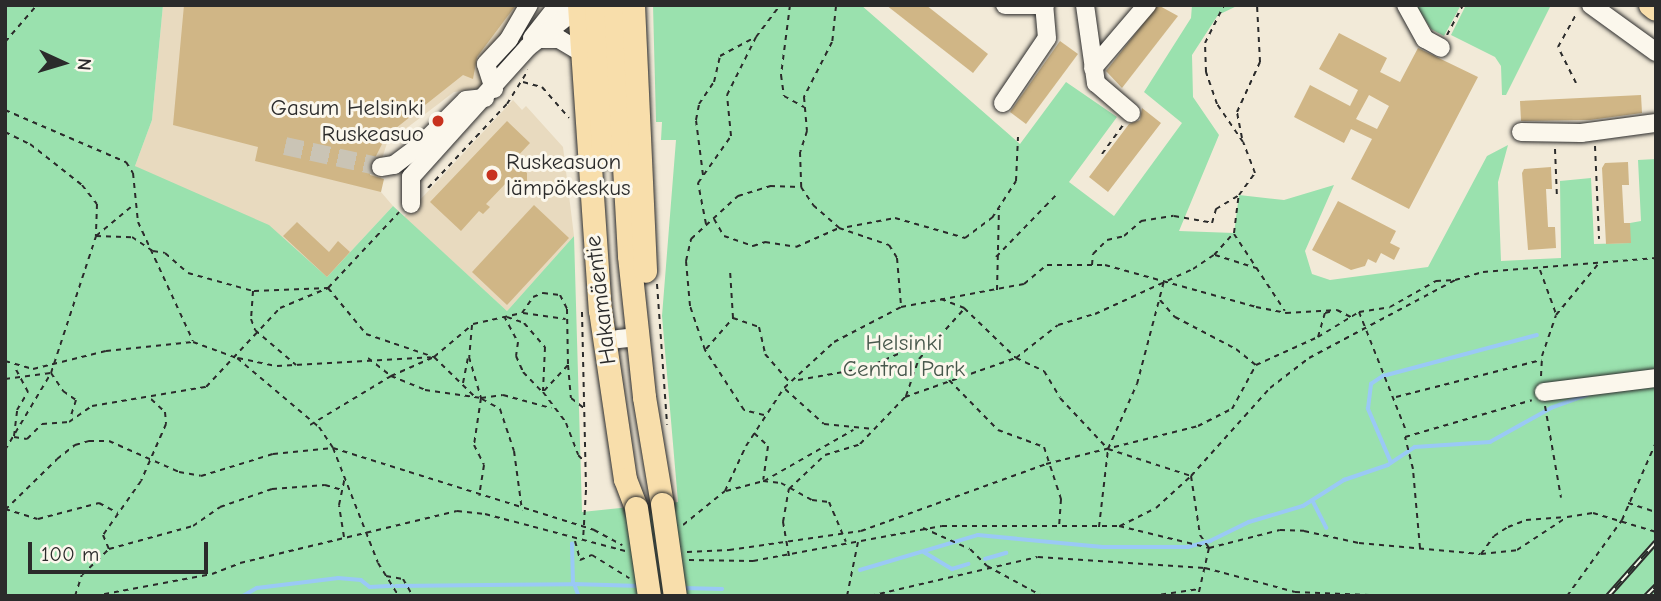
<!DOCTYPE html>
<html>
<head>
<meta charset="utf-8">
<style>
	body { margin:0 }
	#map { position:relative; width:1661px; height:601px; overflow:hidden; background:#f2ead8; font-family:"Comic Neue",sans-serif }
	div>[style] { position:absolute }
	.built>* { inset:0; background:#e8dabf }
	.green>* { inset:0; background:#9ae1ae }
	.stream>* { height:3.5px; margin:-1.75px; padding:0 1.75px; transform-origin:1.75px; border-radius:1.75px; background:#9ac9f5 }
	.building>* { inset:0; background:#d0b686 }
	.minor-tunnel>* { height:18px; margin-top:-9px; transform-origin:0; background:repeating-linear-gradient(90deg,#cac4b5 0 18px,transparent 0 27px) }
	.path>* { height:2px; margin-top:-1px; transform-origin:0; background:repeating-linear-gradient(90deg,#2b2b2b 0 5px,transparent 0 10px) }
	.roads { filter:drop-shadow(0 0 2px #2b2b2b) drop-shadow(0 0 2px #2b2b2b) }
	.minor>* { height:18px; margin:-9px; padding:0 9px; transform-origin:9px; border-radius:9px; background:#fbf7ec }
	.major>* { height:23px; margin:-11.5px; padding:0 11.5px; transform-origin:11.5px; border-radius:11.5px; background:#f8deab }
	.highway>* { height:24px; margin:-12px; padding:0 12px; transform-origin:12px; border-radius:12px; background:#f8deab }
	.rail>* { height:6px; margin-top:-3px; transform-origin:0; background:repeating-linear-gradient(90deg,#fbf7ec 0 10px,#2b2b2b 0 20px); box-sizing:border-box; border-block:2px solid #2b2b2b }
	.bridges { filter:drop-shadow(0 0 2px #2b2b2b) drop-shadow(0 0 2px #2b2b2b) }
	.major-bridge>* { height:23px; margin:-11.5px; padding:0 11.5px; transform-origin:11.5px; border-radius:11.5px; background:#f8deab }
	.dots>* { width:19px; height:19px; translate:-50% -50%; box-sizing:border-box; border:4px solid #fbf7ec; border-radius:50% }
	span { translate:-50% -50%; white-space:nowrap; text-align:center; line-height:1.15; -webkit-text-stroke:6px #fbf7ec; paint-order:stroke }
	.poi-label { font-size:23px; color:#2b2b2b }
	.right { translate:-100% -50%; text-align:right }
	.left { translate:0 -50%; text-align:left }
	.street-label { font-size:23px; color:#2b2b2b }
	.park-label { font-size:23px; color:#47584c }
	.frame { position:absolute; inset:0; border:7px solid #2b2b2b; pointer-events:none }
	.north { position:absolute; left:28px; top:28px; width:70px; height:70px; -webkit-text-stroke:5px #fbf7ec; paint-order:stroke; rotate:94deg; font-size:19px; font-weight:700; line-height:28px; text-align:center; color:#2b2b2b }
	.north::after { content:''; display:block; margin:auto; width:24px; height:32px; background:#2b2b2b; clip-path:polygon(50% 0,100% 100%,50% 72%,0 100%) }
	.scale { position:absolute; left:28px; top:542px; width:180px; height:32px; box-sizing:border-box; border:4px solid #2b2b2b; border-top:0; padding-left:9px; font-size:21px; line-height:24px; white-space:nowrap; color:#2b2b2b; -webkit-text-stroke:5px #fbf7ec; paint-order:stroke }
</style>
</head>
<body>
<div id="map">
	<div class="built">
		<i style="clip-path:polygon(163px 5px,537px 5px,480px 88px,454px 92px,387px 143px,381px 162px,381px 192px,393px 206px,327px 277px,135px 166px,152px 120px)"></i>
		<i style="clip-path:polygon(513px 100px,522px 110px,526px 106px,563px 147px,574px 236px,507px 311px,404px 217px)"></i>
	</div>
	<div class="green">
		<i style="clip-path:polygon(5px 5px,163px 5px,152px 120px,135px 166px,269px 225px,327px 277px,393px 206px,507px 311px,574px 236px,582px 512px,678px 502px,662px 316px,676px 140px,661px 140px,662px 122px,656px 122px,653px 5px,861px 5px,1020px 144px,1066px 82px,1117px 117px,1069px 182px,1114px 216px,1182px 123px,1144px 92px,1191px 18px,1192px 5px,1239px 5px,1218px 15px,1192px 55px,1193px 97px,1219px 135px,1179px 231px,1234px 233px,1239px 195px,1284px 200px,1334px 185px,1305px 251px,1312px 274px,1330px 280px,1428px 267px,1487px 156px,1508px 145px,1498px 182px,1501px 261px,1561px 258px,1560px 181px,1591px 178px,1594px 244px,1630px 243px,1630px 223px,1641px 221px,1638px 160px,1656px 159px,1656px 596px,5px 596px)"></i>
		<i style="clip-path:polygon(1416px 5px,1461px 5px,1444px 36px,1431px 29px)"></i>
		<i style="clip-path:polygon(1466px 5px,1551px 5px,1506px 95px,1502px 95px,1501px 66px,1495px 57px,1451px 35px)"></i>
	</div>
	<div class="stream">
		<i style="left:1391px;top:463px;width:59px;rotate:-113.1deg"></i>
		<i style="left:1368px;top:409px;width:25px;rotate:-83deg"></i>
		<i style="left:1371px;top:384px;width:14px;rotate:-34deg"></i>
		<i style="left:1383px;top:376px;width:159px;rotate:-14.9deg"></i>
		<i style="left:1313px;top:501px;width:30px;rotate:63deg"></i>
		<i style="left:924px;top:552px;width:33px;rotate:31deg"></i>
		<i style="left:952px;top:569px;width:17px;rotate:-17deg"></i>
		<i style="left:985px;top:559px;width:22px;rotate:-16deg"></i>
		<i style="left:860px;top:570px;width:123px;rotate:-16.5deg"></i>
		<i style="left:978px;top:535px;width:125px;rotate:5.5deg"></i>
		<i style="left:1102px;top:547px;width:86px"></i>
		<i style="left:1188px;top:547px;width:23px;rotate:-15deg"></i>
		<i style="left:1210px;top:541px;width:43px;rotate:-26deg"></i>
		<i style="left:1249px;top:522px;width:56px;rotate:-16.5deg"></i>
		<i style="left:1303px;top:506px;width:49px;rotate:-32.4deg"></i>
		<i style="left:1344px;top:480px;width:46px;rotate:-18.8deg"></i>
		<i style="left:1388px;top:465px;width:32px;rotate:-34deg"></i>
		<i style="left:1415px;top:447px;width:75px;rotate:-3.8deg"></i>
		<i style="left:1490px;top:442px;width:70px;rotate:-29.1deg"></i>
		<i style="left:1551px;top:408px;width:38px;rotate:-20deg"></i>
		<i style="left:573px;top:584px;width:67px;rotate:1.7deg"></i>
		<i style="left:575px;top:585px;width:12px;rotate:70deg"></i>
		<i style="left:396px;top:586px;width:177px;rotate:-0.6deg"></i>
		<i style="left:573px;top:584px;width:40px;rotate:-91.4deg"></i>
		<i style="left:682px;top:588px;width:40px;rotate:1.4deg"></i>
		<i style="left:243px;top:596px;width:16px;rotate:-30deg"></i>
		<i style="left:257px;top:588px;width:82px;rotate:-7deg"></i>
		<i style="left:338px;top:578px;width:23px;rotate:5deg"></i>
		<i style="left:361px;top:580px;width:11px;rotate:38deg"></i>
		<i style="left:370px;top:587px;width:22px;rotate:-3deg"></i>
	</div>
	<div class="building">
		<i style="clip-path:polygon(184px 5px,516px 5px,477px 57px,473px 79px,463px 75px,386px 136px,370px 168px,370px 175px,384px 179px,381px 192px,255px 161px,258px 147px,173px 125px)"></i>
		<i style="clip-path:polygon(886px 5px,926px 5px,988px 54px,973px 73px)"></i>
		<i style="clip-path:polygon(1158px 5px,1178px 16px,1122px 88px,1106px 71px)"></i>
		<i style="clip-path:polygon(evenodd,1339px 33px,1387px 58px,1380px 72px,1400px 82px,1418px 48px,1478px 77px,1409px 209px,1351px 179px,1372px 139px,1351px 129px,1344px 143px,1294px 117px,1310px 85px,1350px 106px,1358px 90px,1319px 69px,1339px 33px,1369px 95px,1389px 106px,1377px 129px,1356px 119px,1369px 95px)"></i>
		<i style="clip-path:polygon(1060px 41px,1078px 54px,1026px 124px,1010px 112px)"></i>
		<i style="clip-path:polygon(1641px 95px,1642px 113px,1590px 120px,1521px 121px,1520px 101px)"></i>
		<i style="clip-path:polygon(1142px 108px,1161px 123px,1108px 192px,1089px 177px,1129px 124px,1140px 120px)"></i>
		<i style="clip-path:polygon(507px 121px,530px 143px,514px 160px,527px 173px,527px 181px,518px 186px,508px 181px,486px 204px,490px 207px,483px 214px,479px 211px,461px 231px,430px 202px)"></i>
		<i style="clip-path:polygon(1628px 162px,1629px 185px,1622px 185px,1624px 223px,1630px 223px,1631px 243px,1606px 244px,1602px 168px,1605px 163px)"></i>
		<i style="clip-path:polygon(1551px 167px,1552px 189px,1546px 189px,1548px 227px,1555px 227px,1556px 248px,1528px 250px,1522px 173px,1524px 169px)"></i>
		<i style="clip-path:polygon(1338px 201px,1396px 231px,1390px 243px,1400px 248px,1394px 260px,1381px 253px,1376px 263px,1368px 259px,1365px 266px,1351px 270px,1312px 250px)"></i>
		<i style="clip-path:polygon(534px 205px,569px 238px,507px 305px,472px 272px)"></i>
		<i style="clip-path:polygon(297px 222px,329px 252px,338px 241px,350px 252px,327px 277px,283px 236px)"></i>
	</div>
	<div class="minor-tunnel">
		<i style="left:285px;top:146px;width:98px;rotate:12.3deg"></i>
	</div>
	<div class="path">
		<i style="left:790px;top:5px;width:71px;rotate:97.3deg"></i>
		<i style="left:781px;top:75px;width:21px;rotate:82deg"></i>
		<i style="left:784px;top:96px;width:23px;rotate:29deg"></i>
		<i style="left:836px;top:6px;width:36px;rotate:96deg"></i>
		<i style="left:832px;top:42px;width:62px;rotate:117deg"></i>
		<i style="left:804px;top:97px;width:34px;rotate:85deg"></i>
		<i style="left:807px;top:131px;width:22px;rotate:108deg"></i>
		<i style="left:800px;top:152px;width:35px;rotate:88deg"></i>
		<i style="left:801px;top:187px;width:22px;rotate:56deg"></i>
		<i style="left:813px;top:205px;width:35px;rotate:41deg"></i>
		<i style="left:839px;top:228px;width:53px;rotate:18.8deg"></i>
		<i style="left:889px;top:245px;width:15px;rotate:58deg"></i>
		<i style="left:897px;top:258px;width:48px;rotate:85.2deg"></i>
		<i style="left:1447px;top:35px;width:34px;rotate:-62deg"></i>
		<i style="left:5px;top:42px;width:49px;rotate:-49.1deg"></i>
		<i style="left:523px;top:82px;width:20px;rotate:15deg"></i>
		<i style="left:542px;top:87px;width:41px;rotate:48.9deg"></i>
		<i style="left:1576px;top:83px;width:40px;rotate:-116.6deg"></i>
		<i style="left:1558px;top:47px;width:39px;rotate:-61deg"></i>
		<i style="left:5px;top:110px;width:132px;rotate:23.3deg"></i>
		<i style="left:126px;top:162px;width:13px;rotate:58deg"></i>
		<i style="left:133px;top:173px;width:49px;rotate:84.2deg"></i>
		<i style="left:138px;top:222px;width:131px;rotate:65.2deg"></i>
		<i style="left:5px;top:132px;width:28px;rotate:26deg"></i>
		<i style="left:30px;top:144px;width:66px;rotate:38.3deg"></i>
		<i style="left:82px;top:185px;width:24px;rotate:52deg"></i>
		<i style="left:97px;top:204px;width:32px;rotate:92deg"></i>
		<i style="left:96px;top:236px;width:36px;rotate:2deg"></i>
		<i style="left:132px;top:237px;width:25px;rotate:34deg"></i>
		<i style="left:153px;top:251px;width:12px;rotate:9deg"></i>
		<i style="left:165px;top:253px;width:30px;rotate:41deg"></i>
		<i style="left:188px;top:273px;width:67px;rotate:15.5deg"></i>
		<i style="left:253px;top:291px;width:28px;rotate:94deg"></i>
		<i style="left:251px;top:319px;width:12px;rotate:70deg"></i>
		<i style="left:255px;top:330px;width:54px;rotate:40.5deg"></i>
		<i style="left:1242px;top:138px;width:26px;rotate:-101deg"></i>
		<i style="left:1237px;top:112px;width:55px;rotate:-65.3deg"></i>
		<i style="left:1260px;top:62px;width:57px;rotate:-93deg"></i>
		<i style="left:1595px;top:146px;width:93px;rotate:87.5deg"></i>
		<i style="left:1555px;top:149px;width:50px;rotate:87.7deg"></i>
		<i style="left:1102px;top:154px;width:36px;rotate:-54deg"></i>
		<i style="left:703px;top:175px;width:55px;rotate:-97.3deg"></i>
		<i style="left:696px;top:120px;width:16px;rotate:-79deg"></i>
		<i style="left:699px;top:104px;width:27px;rotate:-56deg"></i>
		<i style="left:714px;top:82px;width:27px;rotate:-77deg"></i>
		<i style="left:720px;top:56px;width:40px;rotate:-28deg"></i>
		<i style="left:428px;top:188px;width:115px;rotate:-46.8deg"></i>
		<i style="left:507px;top:104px;width:40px;rotate:-58deg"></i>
		<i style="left:714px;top:219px;width:20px;rotate:60deg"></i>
		<i style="left:724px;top:236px;width:31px;rotate:19deg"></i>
		<i style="left:753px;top:246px;width:13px;rotate:-18deg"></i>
		<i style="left:765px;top:242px;width:31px;rotate:9deg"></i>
		<i style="left:796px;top:247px;width:47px;rotate:-23.8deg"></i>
		<i style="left:706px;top:224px;width:42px;rotate:-101deg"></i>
		<i style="left:698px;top:183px;width:57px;rotate:-54.9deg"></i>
		<i style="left:731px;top:136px;width:41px;rotate:-95.6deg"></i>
		<i style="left:727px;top:95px;width:65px;rotate:-63.4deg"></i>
		<i style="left:756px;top:37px;width:40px;rotate:-53deg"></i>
		<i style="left:847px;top:227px;width:49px;rotate:-10.6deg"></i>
		<i style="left:895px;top:218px;width:73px;rotate:15.9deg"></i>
		<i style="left:965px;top:238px;width:34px;rotate:-37deg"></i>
		<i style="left:992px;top:218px;width:44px;rotate:-57deg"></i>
		<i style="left:1016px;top:181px;width:44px;rotate:-87.4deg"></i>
		<i style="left:1234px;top:234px;width:92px;rotate:56.5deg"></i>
		<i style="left:1215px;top:255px;width:43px;rotate:17.6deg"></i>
		<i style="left:996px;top:257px;width:89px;rotate:-45.9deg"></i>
		<i style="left:1092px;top:265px;width:11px;rotate:-85deg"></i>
		<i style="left:1093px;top:254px;width:20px;rotate:-45deg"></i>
		<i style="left:1107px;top:240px;width:17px;rotate:-13deg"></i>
		<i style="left:1124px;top:236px;width:23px;rotate:-41deg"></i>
		<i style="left:1141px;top:221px;width:33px;rotate:-9deg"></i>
		<i style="left:1174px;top:216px;width:39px;rotate:10deg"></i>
		<i style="left:1212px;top:223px;width:15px;rotate:-74deg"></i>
		<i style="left:1216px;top:209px;width:26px;rotate:-31deg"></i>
		<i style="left:1540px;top:270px;width:47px;rotate:70deg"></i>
		<i style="left:657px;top:284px;width:141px;rotate:85.9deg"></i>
		<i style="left:997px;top:290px;width:81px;rotate:-88.6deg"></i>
		<i style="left:254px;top:291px;width:74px;rotate:-2.3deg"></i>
		<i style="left:328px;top:288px;width:60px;rotate:50.4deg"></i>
		<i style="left:366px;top:334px;width:72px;rotate:18.7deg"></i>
		<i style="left:434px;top:357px;width:57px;rotate:44.3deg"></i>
		<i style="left:941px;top:299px;width:25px;rotate:21deg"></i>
		<i style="left:964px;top:308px;width:72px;rotate:43.9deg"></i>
		<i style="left:1016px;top:358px;width:31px;rotate:25deg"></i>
		<i style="left:1044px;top:371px;width:31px;rotate:59deg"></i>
		<i style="left:1060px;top:398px;width:70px;rotate:46.7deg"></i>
		<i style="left:1108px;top:449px;width:87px;rotate:18deg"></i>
		<i style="left:1191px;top:476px;width:118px;rotate:-48.1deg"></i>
		<i style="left:1270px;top:388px;width:49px;rotate:-37.6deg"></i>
		<i style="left:1309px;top:358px;width:166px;rotate:-28.1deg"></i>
		<i style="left:1455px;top:280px;width:29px;rotate:-16deg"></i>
		<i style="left:1483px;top:272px;width:174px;rotate:-4.6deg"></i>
		<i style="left:1160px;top:300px;width:23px;rotate:49deg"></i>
		<i style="left:1175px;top:317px;width:69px;rotate:27.7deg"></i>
		<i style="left:1236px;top:349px;width:26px;rotate:39deg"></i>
		<i style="left:582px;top:312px;width:178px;rotate:88.7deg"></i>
		<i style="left:586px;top:490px;width:50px;rotate:93.4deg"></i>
		<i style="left:1359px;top:312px;width:130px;rotate:68.4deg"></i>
		<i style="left:523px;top:313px;width:43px;rotate:7.9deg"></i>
		<i style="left:504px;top:316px;width:30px;rotate:62deg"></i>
		<i style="left:518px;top:342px;width:14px;rotate:98deg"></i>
		<i style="left:516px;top:356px;width:17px;rotate:66deg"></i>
		<i style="left:523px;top:372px;width:28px;rotate:46deg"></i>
		<i style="left:507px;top:317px;width:18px;rotate:19deg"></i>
		<i style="left:524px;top:323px;width:32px;rotate:49deg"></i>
		<i style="left:545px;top:347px;width:44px;rotate:92.6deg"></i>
		<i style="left:733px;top:318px;width:28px;rotate:19deg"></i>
		<i style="left:759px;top:327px;width:28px;rotate:77deg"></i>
		<i style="left:765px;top:354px;width:40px;rotate:49deg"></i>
		<i style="left:473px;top:324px;width:50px;rotate:-12.7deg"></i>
		<i style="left:522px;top:313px;width:19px;rotate:-55deg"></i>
		<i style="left:533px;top:297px;width:11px;rotate:-22deg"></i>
		<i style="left:543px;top:293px;width:17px;rotate:7deg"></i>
		<i style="left:560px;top:295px;width:16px;rotate:63deg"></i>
		<i style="left:567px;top:309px;width:56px;rotate:89deg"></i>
		<i style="left:568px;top:365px;width:37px;rotate:133deg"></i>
		<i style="left:543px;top:392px;width:39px;rotate:53deg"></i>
		<i style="left:566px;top:423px;width:34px;rotate:69deg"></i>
		<i style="left:578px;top:455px;width:11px;rotate:45deg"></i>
		<i style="left:1318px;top:337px;width:25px;rotate:-74deg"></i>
		<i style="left:1325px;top:313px;width:8px;rotate:-14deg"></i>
		<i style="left:706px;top:349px;width:41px;rotate:-48.9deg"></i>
		<i style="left:733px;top:318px;width:48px;rotate:-93.6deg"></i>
		<i style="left:238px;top:358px;width:40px;rotate:12deg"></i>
		<i style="left:277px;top:366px;width:154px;rotate:-3.3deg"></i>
		<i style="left:368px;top:358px;width:29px;rotate:38deg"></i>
		<i style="left:391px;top:376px;width:37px;rotate:22deg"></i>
		<i style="left:425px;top:390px;width:57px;rotate:8.1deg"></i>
		<i style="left:481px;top:398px;width:22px;rotate:-8deg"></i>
		<i style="left:503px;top:395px;width:50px;rotate:15.2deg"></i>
		<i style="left:5px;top:361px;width:29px;rotate:16deg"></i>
		<i style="left:33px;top:369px;width:75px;rotate:-13.9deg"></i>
		<i style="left:106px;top:351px;width:87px;rotate:-5.9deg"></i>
		<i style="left:193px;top:342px;width:47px;rotate:20deg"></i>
		<i style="left:237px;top:358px;width:107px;rotate:40.1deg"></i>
		<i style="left:319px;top:427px;width:25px;rotate:56deg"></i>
		<i style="left:333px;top:448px;width:123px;rotate:68.6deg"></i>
		<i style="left:378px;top:563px;width:39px;rotate:58deg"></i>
		<i style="left:568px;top:365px;width:33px;rotate:85deg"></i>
		<i style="left:571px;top:398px;width:16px;rotate:38deg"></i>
		<i style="left:1541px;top:376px;width:20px;rotate:-87deg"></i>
		<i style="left:1542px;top:356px;width:43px;rotate:-71.1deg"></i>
		<i style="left:1556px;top:315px;width:67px;rotate:-50.4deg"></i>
		<i style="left:5px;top:379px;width:46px;rotate:-7.4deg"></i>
		<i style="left:51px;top:373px;width:22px;rotate:56deg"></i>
		<i style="left:63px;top:391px;width:16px;rotate:35deg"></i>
		<i style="left:76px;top:400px;width:20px;rotate:108deg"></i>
		<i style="left:798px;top:380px;width:69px;rotate:-10deg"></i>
		<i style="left:866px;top:368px;width:77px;rotate:-23.6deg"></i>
		<i style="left:949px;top:380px;width:70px;rotate:45.6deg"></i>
		<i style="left:998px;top:430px;width:49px;rotate:20.3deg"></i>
		<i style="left:1044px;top:447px;width:55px;rotate:71.9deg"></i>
		<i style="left:1061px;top:499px;width:26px;rotate:94deg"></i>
		<i style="left:463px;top:383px;width:25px;rotate:-79deg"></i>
		<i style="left:785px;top:389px;width:52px;rotate:41.9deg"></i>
		<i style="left:824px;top:424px;width:50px;rotate:5.7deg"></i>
		<i style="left:906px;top:396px;width:39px;rotate:-71deg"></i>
		<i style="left:919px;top:359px;width:67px;rotate:-48deg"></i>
		<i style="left:1396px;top:397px;width:150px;rotate:-14.3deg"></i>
		<i style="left:151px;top:399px;width:19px;rotate:43deg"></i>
		<i style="left:165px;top:412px;width:12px;rotate:85deg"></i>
		<i style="left:166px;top:424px;width:62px;rotate:113.7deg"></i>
		<i style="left:141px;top:481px;width:66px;rotate:125.1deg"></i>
		<i style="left:103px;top:535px;width:15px;rotate:67deg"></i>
		<i style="left:109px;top:549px;width:87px;rotate:-15.3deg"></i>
		<i style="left:193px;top:526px;width:33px;rotate:-35deg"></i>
		<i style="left:220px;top:507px;width:55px;rotate:-19.1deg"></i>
		<i style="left:272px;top:489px;width:53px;rotate:-4.3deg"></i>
		<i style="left:325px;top:485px;width:18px;rotate:16deg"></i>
		<i style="left:482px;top:399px;width:21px;rotate:29deg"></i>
		<i style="left:500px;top:409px;width:44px;rotate:71.6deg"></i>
		<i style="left:514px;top:451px;width:60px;rotate:82.3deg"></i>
		<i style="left:1545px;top:406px;width:93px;rotate:80.1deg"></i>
		<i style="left:764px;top:415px;width:21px;rotate:-166deg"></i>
		<i style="left:744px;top:410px;width:72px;rotate:-123deg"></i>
		<i style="left:705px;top:350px;width:46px;rotate:-108.8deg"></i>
		<i style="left:690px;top:306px;width:45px;rotate:-95.1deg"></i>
		<i style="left:686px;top:261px;width:23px;rotate:-77deg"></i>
		<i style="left:691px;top:239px;width:64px;rotate:-42.5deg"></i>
		<i style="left:738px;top:196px;width:34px;rotate:-17deg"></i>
		<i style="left:770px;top:186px;width:30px;rotate:2deg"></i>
		<i style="left:310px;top:425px;width:95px;rotate:-31.2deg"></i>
		<i style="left:391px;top:376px;width:47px;rotate:-23.8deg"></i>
		<i style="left:434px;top:357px;width:50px;rotate:-40.1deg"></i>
		<i style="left:472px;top:325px;width:32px;rotate:95deg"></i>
		<i style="left:469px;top:357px;width:43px;rotate:73.7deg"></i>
		<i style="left:481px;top:398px;width:48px;rotate:98.5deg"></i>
		<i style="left:474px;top:445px;width:22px;rotate:63deg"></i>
		<i style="left:484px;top:465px;width:31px;rotate:99deg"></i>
		<i style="left:754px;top:433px;width:19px;rotate:43deg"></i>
		<i style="left:768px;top:446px;width:34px;rotate:98deg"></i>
		<i style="left:14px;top:436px;width:26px;rotate:-83deg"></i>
		<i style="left:17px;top:410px;width:21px;rotate:-59deg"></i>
		<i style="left:28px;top:392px;width:27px;rotate:-118deg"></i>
		<i style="left:14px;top:437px;width:13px;rotate:9deg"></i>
		<i style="left:27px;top:439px;width:21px;rotate:-45deg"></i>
		<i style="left:42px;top:424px;width:27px;rotate:-4deg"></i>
		<i style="left:69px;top:422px;width:28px;rotate:-35deg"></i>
		<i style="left:92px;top:406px;width:116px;rotate:-9.5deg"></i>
		<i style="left:206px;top:387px;width:108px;rotate:-46.9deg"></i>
		<i style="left:280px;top:308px;width:52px;rotate:-22.6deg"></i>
		<i style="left:328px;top:288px;width:104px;rotate:-46.9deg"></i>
		<i style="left:5px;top:450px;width:90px;rotate:-59.1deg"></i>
		<i style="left:51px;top:373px;width:144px;rotate:-71.8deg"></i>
		<i style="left:96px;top:236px;width:47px;rotate:-39.8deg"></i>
		<i style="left:764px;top:481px;width:103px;rotate:-29.8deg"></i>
		<i style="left:726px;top:491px;width:38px;rotate:-15deg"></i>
		<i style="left:763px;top:481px;width:18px;rotate:6deg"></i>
		<i style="left:781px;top:483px;width:35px;rotate:29deg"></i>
		<i style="left:812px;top:500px;width:17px;rotate:7deg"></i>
		<i style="left:829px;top:502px;width:43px;rotate:67deg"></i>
		<i style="left:1628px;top:503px;width:29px;rotate:18deg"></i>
		<i style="left:5px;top:509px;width:34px;rotate:17deg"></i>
		<i style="left:38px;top:519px;width:63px;rotate:-14.7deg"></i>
		<i style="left:99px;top:503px;width:21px;rotate:28deg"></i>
		<i style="left:5px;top:510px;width:73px;rotate:-44.4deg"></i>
		<i style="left:57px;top:459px;width:23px;rotate:-38deg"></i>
		<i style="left:75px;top:445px;width:15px;rotate:-16deg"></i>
		<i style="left:89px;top:441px;width:20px"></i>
		<i style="left:109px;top:441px;width:77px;rotate:23.9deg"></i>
		<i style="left:179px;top:472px;width:22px;rotate:10deg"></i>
		<i style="left:201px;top:476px;width:75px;rotate:-17deg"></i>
		<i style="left:273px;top:454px;width:60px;rotate:-5.7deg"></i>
		<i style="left:333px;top:448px;width:274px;rotate:17.4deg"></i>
		<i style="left:594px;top:530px;width:32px;rotate:28deg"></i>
		<i style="left:683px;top:525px;width:54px;rotate:-39deg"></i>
		<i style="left:725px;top:491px;width:50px;rotate:-65deg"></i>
		<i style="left:746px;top:446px;width:69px;rotate:-56.8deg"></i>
		<i style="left:784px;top:388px;width:68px;rotate:-42.6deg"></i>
		<i style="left:834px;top:342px;width:76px;rotate:-27.6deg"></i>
		<i style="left:901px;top:307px;width:125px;rotate:-10.6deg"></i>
		<i style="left:1024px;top:284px;width:30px;rotate:-40deg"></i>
		<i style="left:1047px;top:265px;width:58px"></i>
		<i style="left:1105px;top:265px;width:157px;rotate:15.5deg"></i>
		<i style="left:1256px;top:307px;width:31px;rotate:11deg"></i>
		<i style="left:1286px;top:313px;width:51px;rotate:-3.4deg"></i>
		<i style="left:1337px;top:310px;width:16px;rotate:27deg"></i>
		<i style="left:1120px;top:526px;width:40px;rotate:-26.6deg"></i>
		<i style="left:1156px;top:508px;width:47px;rotate:-42.4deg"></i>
		<i style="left:1191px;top:476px;width:60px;rotate:81.3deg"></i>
		<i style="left:1200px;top:535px;width:16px;rotate:55deg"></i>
		<i style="left:1209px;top:548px;width:49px;rotate:102.9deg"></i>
		<i style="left:1099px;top:527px;width:79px;rotate:-83.4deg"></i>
		<i style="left:1108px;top:449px;width:71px;rotate:-66deg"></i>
		<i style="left:1137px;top:384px;width:106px;rotate:-75.3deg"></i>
		<i style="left:923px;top:528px;width:51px;rotate:24.1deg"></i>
		<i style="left:970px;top:549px;width:24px;rotate:45deg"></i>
		<i style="left:987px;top:566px;width:63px;rotate:28.6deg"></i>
		<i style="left:344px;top:537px;width:32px;rotate:-99deg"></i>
		<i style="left:339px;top:505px;width:29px;rotate:-78deg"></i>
		<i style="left:575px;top:541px;width:20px;rotate:75deg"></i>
		<i style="left:580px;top:560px;width:13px;rotate:-23deg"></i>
		<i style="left:592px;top:555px;width:44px;rotate:31.9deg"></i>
		<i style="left:1420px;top:548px;width:79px;rotate:-95.1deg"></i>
		<i style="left:1413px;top:469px;width:33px;rotate:-104deg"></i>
		<i style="left:1405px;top:437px;width:132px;rotate:-16.2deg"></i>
		<i style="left:687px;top:552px;width:42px;rotate:-2.7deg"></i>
		<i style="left:729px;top:550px;width:133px;rotate:-8.2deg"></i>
		<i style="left:861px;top:531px;width:197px;rotate:-19.9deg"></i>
		<i style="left:1046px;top:464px;width:157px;rotate:-14deg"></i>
		<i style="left:1198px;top:426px;width:38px;rotate:-27deg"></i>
		<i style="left:1232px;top:409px;width:50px;rotate:-61.4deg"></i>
		<i style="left:1256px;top:365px;width:68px;rotate:-24.3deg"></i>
		<i style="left:1318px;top:337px;width:48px;rotate:-31.4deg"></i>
		<i style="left:1359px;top:312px;width:31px;rotate:-9deg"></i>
		<i style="left:1390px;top:307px;width:53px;rotate:-29.5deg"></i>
		<i style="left:1436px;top:281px;width:19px;rotate:-3deg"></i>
		<i style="left:1481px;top:554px;width:22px;rotate:-54deg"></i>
		<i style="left:1494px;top:536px;width:17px;rotate:-33deg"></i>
		<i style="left:1508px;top:527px;width:19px;rotate:-21deg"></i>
		<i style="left:1526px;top:520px;width:40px;rotate:-4.3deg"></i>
		<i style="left:789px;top:556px;width:35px;rotate:-100deg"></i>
		<i style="left:783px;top:522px;width:34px;rotate:-80deg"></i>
		<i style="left:789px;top:489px;width:50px;rotate:-43.4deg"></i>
		<i style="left:825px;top:455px;width:37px;rotate:-17deg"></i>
		<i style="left:860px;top:444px;width:65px;rotate:-46.2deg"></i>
		<i style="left:905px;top:397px;width:118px;rotate:-19.4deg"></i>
		<i style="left:1016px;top:358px;width:53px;rotate:-38.2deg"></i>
		<i style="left:1058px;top:325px;width:39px;rotate:-17deg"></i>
		<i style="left:1095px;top:314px;width:108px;rotate:-24.7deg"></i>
		<i style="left:1193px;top:269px;width:25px;rotate:-34deg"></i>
		<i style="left:1214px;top:255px;width:30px;rotate:-48deg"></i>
		<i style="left:1234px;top:233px;width:38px;rotate:-83deg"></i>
		<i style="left:1239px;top:195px;width:27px;rotate:-54deg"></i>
		<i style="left:1255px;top:173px;width:33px;rotate:-111deg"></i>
		<i style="left:1243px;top:142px;width:46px;rotate:-124.4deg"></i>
		<i style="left:1217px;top:104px;width:34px;rotate:-109deg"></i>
		<i style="left:1206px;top:72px;width:29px;rotate:-92deg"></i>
		<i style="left:1205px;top:43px;width:42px;rotate:-63.4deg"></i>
		<i style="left:689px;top:560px;width:64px;rotate:0.9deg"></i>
		<i style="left:753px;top:561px;width:192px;rotate:-10.5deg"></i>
		<i style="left:942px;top:526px;width:177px"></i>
		<i style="left:1119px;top:526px;width:93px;rotate:13.7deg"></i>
		<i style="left:1209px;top:548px;width:73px;rotate:-14.2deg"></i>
		<i style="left:1280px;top:530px;width:24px;rotate:2deg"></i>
		<i style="left:1304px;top:531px;width:56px;rotate:12.3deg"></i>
		<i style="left:1359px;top:543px;width:122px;rotate:5.2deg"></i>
		<i style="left:1481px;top:554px;width:36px;rotate:-6deg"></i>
		<i style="left:1517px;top:550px;width:60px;rotate:-33.4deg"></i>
		<i style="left:1567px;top:517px;width:26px;rotate:-9deg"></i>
		<i style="left:1593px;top:513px;width:66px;rotate:16.8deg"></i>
		<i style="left:386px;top:576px;width:17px;rotate:10deg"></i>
		<i style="left:403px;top:579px;width:20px;rotate:60deg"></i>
		<i style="left:75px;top:596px;width:22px;rotate:-72deg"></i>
		<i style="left:82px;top:575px;width:36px;rotate:-44deg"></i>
		<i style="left:94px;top:596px;width:120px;rotate:-10.6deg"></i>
		<i style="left:212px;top:574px;width:30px;rotate:-21deg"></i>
		<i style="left:240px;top:563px;width:223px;rotate:-13.5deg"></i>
		<i style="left:457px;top:511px;width:28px;rotate:6deg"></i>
		<i style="left:485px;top:514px;width:145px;rotate:14.8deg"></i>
		<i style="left:847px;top:596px;width:55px;rotate:-78.5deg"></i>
		<i style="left:870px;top:596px;width:172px;rotate:-13.1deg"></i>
		<i style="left:1038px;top:557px;width:167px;rotate:3.8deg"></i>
		<i style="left:1205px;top:568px;width:93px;rotate:14.9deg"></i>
		<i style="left:1295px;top:592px;width:99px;rotate:2.3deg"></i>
		<i style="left:1151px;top:596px;width:49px;rotate:-8.3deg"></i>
		<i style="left:1567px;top:596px;width:94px;rotate:-54.1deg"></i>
		<i style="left:1622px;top:520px;width:85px;rotate:-66.4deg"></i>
	</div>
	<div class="roads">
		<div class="minor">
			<i style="left:1005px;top:5px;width:40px"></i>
			<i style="left:1085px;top:5px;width:79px;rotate:82deg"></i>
			<i style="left:1096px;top:83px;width:46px;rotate:40.6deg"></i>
			<i style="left:1406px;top:5px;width:39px;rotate:61deg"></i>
			<i style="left:1425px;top:39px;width:18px;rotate:29deg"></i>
			<i style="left:1591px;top:5px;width:80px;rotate:35.9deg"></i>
			<i style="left:532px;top:38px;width:42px;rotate:-51.8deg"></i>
			<i style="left:540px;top:39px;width:19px"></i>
			<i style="left:559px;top:39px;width:26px;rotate:31deg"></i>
			<i style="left:1093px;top:68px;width:83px;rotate:-49.4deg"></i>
			<i style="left:494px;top:89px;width:26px;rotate:-108deg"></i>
			<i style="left:486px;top:64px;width:34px;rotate:-47deg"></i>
			<i style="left:509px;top:39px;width:39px;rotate:-60deg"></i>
			<i style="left:1003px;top:103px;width:78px;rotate:-55.9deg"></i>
			<i style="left:1047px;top:38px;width:33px;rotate:-95deg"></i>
			<i style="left:1521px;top:132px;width:60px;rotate:1deg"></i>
			<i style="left:1581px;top:133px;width:76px;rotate:-7.6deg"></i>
			<i style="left:381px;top:167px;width:13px;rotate:-9deg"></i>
			<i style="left:394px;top:165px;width:38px;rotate:-37deg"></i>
			<i style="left:424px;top:142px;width:59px;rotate:-45deg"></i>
			<i style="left:466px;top:100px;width:19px;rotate:-6deg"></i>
			<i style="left:411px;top:177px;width:175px;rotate:-48deg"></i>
			<i style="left:528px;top:47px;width:65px;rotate:-38.1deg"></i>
			<i style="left:411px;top:177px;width:27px;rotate:90deg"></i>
			<i style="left:618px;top:339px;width:18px;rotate:-6deg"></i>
			<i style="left:1544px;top:392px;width:113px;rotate:-7.1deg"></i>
		</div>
		<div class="major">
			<i style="left:579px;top:5px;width:306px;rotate:86.1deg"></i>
			<i style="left:600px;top:310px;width:171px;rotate:81.6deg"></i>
			<i style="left:625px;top:479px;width:31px;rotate:69deg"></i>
			<i style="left:596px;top:5px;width:151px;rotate:87.3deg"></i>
			<i style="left:615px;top:5px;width:251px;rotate:86.8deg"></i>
			<i style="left:629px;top:256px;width:142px;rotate:83.9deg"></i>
			<i style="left:644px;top:397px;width:109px;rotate:80.5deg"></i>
			<i style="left:633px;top:5px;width:266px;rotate:87.4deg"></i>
		</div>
		<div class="highway">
			<i style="left:1651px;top:5px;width:6px;rotate:39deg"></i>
		</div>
	</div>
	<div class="rail">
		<i style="left:1608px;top:596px;width:72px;rotate:-48.4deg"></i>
		<i style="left:1646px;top:596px;width:14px;rotate:-45deg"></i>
	</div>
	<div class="bridges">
		<div class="major-bridge">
			<i style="left:662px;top:504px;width:93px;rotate:82deg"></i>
			<i style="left:636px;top:508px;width:89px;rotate:81.6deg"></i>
		</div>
	</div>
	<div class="dots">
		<i style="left:438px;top:121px;background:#c8321e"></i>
		<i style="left:492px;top:175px;background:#c8321e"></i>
	</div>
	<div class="poi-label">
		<span class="right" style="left:424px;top:121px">Gasum Helsinki<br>Ruskeasuo</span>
		<span class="left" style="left:506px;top:175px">Ruskeasuon<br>lämpökeskus</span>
	</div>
	<div class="street-label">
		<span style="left:601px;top:300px;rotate:-97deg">Hakamäentie</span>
	</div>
	<div class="park-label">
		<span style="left:904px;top:356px">Helsinki<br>Central Park</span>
	</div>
	<div class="frame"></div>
	<div class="north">N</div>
	<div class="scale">100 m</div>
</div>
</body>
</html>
